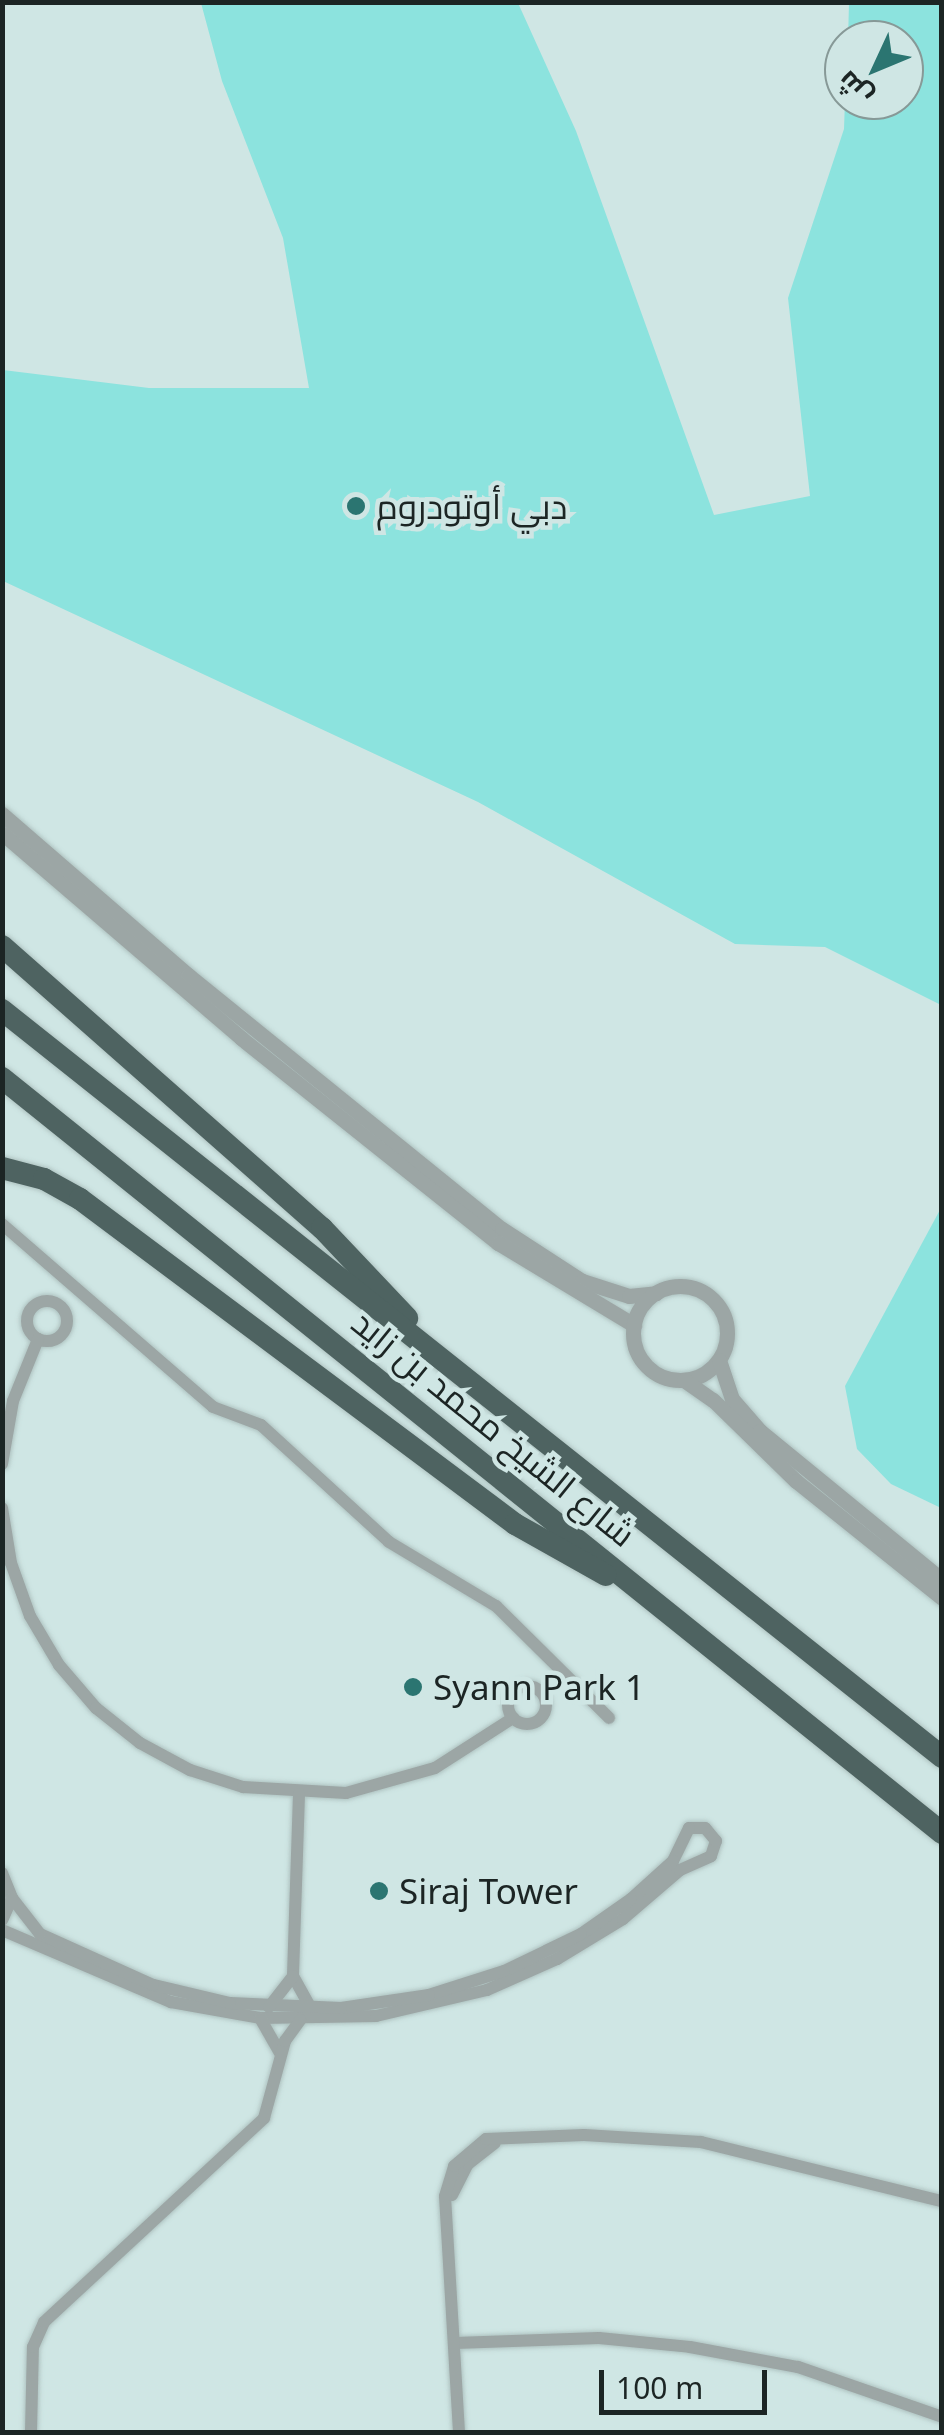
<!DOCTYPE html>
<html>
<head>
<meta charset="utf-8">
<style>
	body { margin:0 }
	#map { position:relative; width:944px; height:2435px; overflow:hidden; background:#cfe6e4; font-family:"Noto Sans",Cairo,sans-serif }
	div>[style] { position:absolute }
	.green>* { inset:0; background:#8ce3de }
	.roads { filter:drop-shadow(0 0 2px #afc3c1) drop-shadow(0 0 2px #afc3c1) }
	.minor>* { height:12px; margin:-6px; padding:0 6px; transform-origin:6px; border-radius:6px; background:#9ca6a5 }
	.minor>.ring { margin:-6px; padding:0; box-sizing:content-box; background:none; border:12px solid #9ca6a5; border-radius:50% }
	.tertiary>* { height:15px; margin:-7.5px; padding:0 7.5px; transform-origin:7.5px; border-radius:7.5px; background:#9ca6a5 }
	.tertiary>.ring { margin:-7.5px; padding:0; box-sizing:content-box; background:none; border:15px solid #9ca6a5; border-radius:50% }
	.motorway>* { height:22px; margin:-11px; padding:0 11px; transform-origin:11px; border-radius:11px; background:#4e6361 }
	.dots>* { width:28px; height:28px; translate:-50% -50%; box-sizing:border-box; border:5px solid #cfe6e4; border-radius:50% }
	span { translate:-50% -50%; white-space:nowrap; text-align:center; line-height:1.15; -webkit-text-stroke:9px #cfe6e4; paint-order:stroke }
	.poi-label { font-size:35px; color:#1c2524 }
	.left { translate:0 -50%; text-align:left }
	.street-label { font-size:35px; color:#1c2524 }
	.frame { position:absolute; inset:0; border:5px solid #1c2524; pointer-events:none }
	.north { position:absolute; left:824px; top:20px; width:100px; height:100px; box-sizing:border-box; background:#cfe6e4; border:2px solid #879997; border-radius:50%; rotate:226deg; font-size:28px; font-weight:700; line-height:40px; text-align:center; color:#1c2524 }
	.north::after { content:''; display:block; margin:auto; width:35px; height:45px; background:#2b7571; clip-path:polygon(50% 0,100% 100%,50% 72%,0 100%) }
	.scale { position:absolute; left:599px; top:2370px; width:168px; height:45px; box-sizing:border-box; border:5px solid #1c2524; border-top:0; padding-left:12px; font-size:30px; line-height:35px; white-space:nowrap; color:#1c2524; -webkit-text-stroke:8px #cfe6e4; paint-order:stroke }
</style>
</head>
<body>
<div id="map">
	<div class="green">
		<i style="clip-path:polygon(201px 3px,518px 3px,576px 131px,714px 515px,810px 496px,788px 298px,844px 129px,845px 100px,904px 100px,904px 40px,848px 40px,849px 3px,941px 3px,941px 1005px,825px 947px,735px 944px,478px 802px,3px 581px,3px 370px,149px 388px,309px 388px,283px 238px,222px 81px)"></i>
		<i style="clip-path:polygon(941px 1208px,941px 1508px,891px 1484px,857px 1449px,845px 1386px)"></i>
	</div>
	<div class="roads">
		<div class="minor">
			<i style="left:2px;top:1224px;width:279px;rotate:40.9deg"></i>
			<i style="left:213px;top:1407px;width:51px;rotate:20.6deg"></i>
			<i style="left:261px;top:1425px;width:173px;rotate:42.4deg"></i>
			<i style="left:389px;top:1542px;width:125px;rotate:30.9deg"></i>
			<i style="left:496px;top:1606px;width:159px;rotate:44.7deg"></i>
			<i class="ring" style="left:27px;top:1301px;width:28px;height:28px"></i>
			<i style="left:2px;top:1464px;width:64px;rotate:-80.1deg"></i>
			<i style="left:13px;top:1401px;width:67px;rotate:-68deg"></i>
			<i style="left:2px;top:1508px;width:56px;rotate:80.7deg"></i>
			<i style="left:11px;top:1563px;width:56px;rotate:70.3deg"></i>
			<i style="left:30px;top:1616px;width:57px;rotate:59.4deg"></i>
			<i style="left:59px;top:1665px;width:57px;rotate:49.3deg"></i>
			<i style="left:96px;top:1708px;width:56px;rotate:38.5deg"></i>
			<i style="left:140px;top:1743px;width:57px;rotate:28.4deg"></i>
			<i style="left:190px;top:1770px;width:56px;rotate:17.8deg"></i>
			<i style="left:243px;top:1787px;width:103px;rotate:3.3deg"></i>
			<i style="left:346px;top:1793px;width:92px;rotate:-15.7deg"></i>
			<i style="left:435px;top:1768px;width:93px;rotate:-32.7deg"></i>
			<i class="ring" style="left:508px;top:1686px;width:26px;height:26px"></i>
			<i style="left:299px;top:1794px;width:182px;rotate:91.9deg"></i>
			<i style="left:293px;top:1976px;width:38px;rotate:61deg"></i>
			<i style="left:2px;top:1873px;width:27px;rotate:68deg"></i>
			<i style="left:12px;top:1898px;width:24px;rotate:114deg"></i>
			<i style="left:2px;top:1930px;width:184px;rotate:23.1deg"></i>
			<i style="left:171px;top:2002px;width:90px;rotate:10.2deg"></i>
			<i style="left:260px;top:2018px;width:116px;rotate:-1deg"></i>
			<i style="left:376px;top:2016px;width:114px;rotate:-13.2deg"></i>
			<i style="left:487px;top:1990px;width:77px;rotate:-23.9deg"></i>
			<i style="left:557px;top:1959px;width:77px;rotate:-31.2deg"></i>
			<i style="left:623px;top:1919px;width:75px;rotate:-40.7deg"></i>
			<i style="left:680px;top:1870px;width:34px;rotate:-24deg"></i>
			<i style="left:711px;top:1856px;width:16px;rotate:-72deg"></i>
			<i style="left:716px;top:1841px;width:17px;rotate:-130deg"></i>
			<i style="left:705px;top:1828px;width:16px;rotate:180deg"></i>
			<i style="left:689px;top:1828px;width:37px;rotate:116deg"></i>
			<i style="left:673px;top:1861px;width:57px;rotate:137.9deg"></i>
			<i style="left:631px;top:1899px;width:61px;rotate:145deg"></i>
			<i style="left:581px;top:1934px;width:85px;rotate:154.3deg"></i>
			<i style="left:504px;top:1971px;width:79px;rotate:162.3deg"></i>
			<i style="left:429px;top:1995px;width:89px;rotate:171.6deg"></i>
			<i style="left:341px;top:2008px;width:111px;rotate:-177.4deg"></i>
			<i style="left:230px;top:2003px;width:79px;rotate:-166.8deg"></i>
			<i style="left:153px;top:1985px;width:124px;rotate:-155.7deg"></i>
			<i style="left:40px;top:1934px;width:46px;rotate:-127.9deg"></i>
			<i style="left:269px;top:2007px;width:39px;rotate:-52deg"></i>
			<i style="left:260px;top:2018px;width:40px;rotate:60.3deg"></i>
			<i style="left:452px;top:2195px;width:35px;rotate:-63deg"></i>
			<i style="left:468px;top:2164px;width:34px;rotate:-38deg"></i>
			<i style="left:455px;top:2343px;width:144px;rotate:-2deg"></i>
			<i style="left:599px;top:2338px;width:91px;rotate:5.6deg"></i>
			<i style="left:690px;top:2347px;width:110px;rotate:10.5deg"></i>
			<i style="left:798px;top:2367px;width:152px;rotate:19.1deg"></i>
			<i style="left:31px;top:2432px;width:85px;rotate:-88.7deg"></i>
			<i style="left:33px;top:2347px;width:27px;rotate:-66deg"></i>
			<i style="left:44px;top:2322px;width:300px;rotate:-42.8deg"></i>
			<i style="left:264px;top:2118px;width:80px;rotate:-74.7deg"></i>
			<i style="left:285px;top:2041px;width:26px;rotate:-54deg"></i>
			<i style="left:459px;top:2432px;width:236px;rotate:-93.4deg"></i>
			<i style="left:445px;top:2196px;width:31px;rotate:-73deg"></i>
			<i style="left:454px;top:2166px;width:42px;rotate:-40.2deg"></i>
			<i style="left:486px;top:2139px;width:98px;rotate:-2.3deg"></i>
			<i style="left:584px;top:2135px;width:117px;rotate:3.4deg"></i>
			<i style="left:701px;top:2142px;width:248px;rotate:13.8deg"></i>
		</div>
		<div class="tertiary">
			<i style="left:2px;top:814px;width:246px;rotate:40.9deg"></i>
			<i style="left:188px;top:975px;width:404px;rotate:39deg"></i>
			<i style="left:502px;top:1229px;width:95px;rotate:33deg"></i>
			<i style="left:582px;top:1281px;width:49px;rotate:17.7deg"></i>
			<i style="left:629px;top:1296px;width:27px;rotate:-6deg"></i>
			<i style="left:2px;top:833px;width:315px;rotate:40.6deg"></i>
			<i style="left:241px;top:1038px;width:329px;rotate:38.6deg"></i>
			<i style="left:498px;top:1243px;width:159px;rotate:31.1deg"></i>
			<i class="ring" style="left:633px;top:1286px;width:79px;height:79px"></i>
			<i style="left:719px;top:1360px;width:41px;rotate:71.6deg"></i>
			<i style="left:732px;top:1399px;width:43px;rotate:48.8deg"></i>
			<i style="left:760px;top:1431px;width:235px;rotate:39.3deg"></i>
			<i style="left:684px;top:1380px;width:35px;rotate:35deg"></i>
			<i style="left:713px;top:1400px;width:116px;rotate:44.3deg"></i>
			<i style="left:796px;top:1481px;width:187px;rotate:38.7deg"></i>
		</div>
		<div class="motorway">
			<i style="left:2px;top:946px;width:427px;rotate:41.4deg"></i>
			<i style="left:322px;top:1228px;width:124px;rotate:46.6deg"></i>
			<i style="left:2px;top:1010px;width:1201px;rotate:38.47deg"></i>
			<i style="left:2px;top:1078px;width:1206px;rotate:38.77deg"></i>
			<i style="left:2px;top:1168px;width:43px;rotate:14.7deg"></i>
			<i style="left:44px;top:1179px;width:41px;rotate:29.1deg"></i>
			<i style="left:80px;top:1199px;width:543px;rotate:36.76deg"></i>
			<i style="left:515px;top:1524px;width:104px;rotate:29.3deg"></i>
		</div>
	</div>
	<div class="dots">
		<i style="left:356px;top:506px;background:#2b7571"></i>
		<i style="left:413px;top:1687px;background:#2b7571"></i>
		<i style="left:379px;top:1891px;background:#2b7571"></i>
	</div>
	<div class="poi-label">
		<span class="left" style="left:376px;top:506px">دبي أوتودروم</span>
		<span class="left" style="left:433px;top:1687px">Syann Park 1</span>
		<span class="left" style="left:399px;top:1891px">Siraj Tower</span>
	</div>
	<div class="street-label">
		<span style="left:494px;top:1428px;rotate:39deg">شارع الشيخ محمد بن زايد</span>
	</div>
	<div class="frame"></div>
	<div class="north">ش</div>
	<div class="scale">100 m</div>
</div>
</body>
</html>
